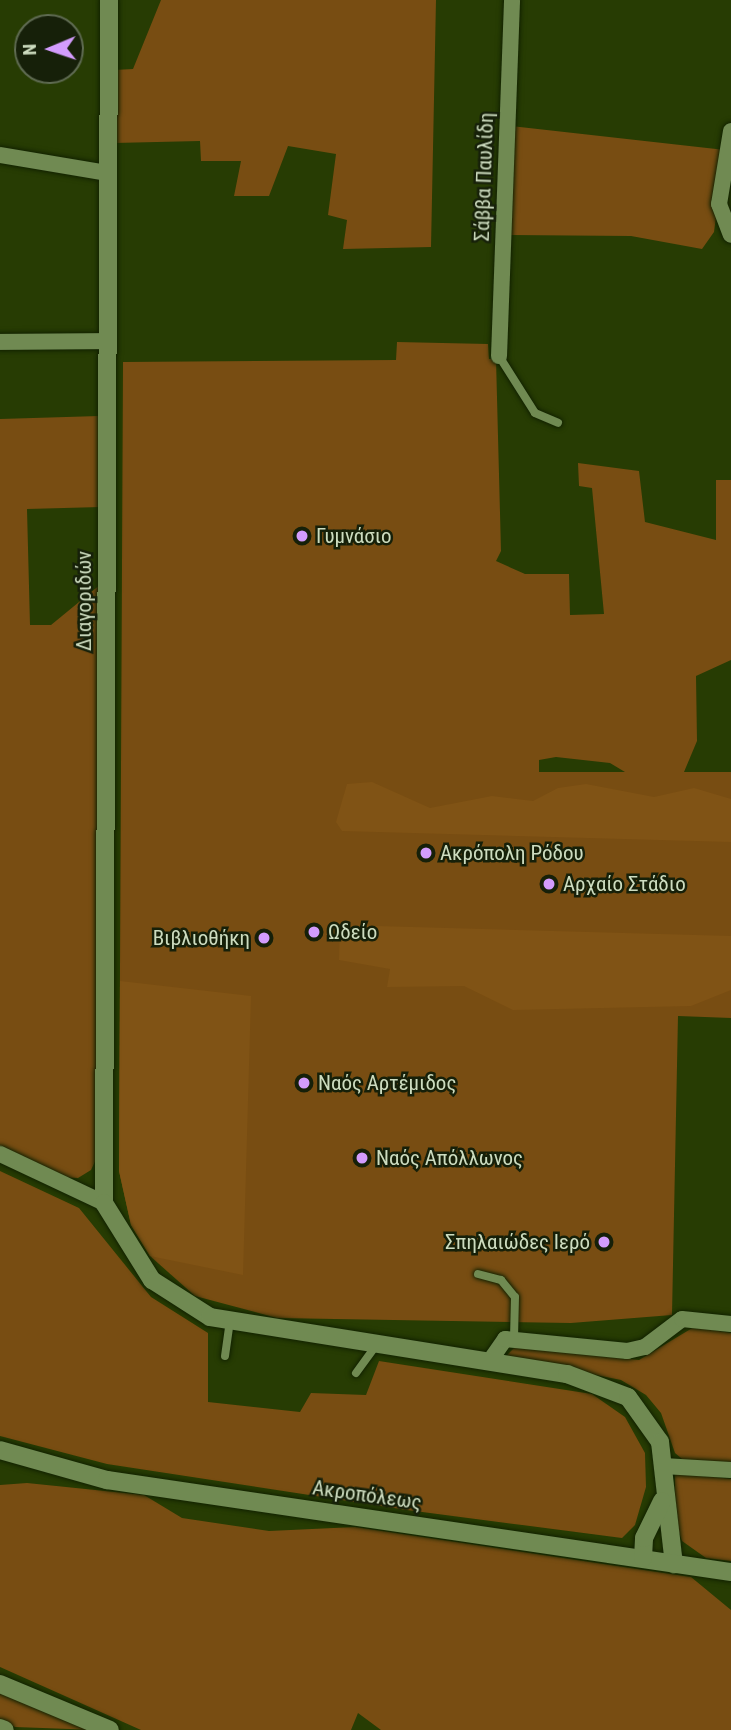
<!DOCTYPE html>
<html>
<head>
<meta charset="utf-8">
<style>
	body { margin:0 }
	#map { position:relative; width:731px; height:1730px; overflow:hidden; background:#273c03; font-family:"Roboto Condensed",sans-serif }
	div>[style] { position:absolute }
	.green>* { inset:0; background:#784d12 }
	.forest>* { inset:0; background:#805315 }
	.roads { filter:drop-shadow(0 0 2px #122200) drop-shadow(0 0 2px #122200) }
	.lane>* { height:8px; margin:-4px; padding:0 4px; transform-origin:4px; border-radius:4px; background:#708a52 }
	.street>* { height:16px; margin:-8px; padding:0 8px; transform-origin:8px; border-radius:8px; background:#708a52 }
	.secondary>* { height:18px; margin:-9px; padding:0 9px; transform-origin:9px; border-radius:9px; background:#708a52 }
	.dots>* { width:19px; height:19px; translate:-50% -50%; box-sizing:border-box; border:4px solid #162009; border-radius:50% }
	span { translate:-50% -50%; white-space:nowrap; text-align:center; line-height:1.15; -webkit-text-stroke:5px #162009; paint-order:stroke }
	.street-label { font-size:21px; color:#cddcbf }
	.poi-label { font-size:21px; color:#cddcbf }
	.left { translate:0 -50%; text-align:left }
	.right { translate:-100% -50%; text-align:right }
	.north { position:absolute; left:14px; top:14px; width:70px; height:70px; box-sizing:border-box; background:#162009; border:2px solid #5f6b52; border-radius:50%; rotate:268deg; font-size:19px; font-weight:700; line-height:28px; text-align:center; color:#cddcbf }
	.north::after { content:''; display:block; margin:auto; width:24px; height:32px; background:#d39cfd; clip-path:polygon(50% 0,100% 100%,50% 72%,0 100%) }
</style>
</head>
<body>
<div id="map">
	<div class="green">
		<i style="clip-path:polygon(161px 0,436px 0,431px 247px,343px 249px,347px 220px,328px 215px,336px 154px,288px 146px,269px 196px,234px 196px,241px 161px,201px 161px,200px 141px,114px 143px,114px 70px,133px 69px)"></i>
		<i style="clip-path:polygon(511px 126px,725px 150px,714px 232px,702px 249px,631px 236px,510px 235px)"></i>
		<i style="clip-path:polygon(evenodd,397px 342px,488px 344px,489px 359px,496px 359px,501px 551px,496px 561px,525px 574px,569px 574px,570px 615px,604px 614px,592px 488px,579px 486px,578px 463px,639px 471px,645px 522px,716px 540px,716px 480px,731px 480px,731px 660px,696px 676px,697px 741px,684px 772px,731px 772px,731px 1018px,678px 1016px,672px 1315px,571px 1323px,277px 1318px,195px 1296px,150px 1256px,131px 1225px,119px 1171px,123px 362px,396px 360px,397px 342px,556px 757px,610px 763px,625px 772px,539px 772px,539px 760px,556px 757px)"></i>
		<i style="clip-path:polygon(99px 416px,101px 507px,27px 509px,30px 625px,51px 625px,101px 584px,99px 1153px,91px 1170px,78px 1178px,59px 1177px,0 1150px,0 419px)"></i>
		<i style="clip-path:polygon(0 1171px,79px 1208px,151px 1297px,208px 1333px,208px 1402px,300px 1412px,311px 1393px,366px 1395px,379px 1361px,592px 1394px,625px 1417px,645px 1453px,646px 1487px,635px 1525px,622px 1538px,407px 1510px,107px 1464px,0 1436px)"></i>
		<i style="clip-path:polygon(694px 1327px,731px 1333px,731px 1464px,688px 1464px,675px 1453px,661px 1413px,646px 1395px,621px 1380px,505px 1357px,515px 1347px,639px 1360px)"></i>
		<i style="clip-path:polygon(675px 1472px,731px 1479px,731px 1561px,706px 1558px,682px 1541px,675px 1521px)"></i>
		<i style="clip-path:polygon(27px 1483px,144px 1495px,182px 1518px,269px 1531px,355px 1527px,691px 1577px,731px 1610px,731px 1730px,381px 1730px,358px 1713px,351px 1730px,141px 1730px,0 1667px,0 1485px)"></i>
		<i style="clip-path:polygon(0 1689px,97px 1730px,15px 1727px,0 1721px)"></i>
	</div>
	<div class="forest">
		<i style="clip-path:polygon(372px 782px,430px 808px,492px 796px,533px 801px,558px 788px,586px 784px,654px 797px,694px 788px,731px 799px,731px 842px,342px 831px,336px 822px,347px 784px)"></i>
		<i style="clip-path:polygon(340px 925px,731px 936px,731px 990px,691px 1006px,513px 1010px,464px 986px,387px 987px,390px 969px,339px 960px)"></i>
		<i style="clip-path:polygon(120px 981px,251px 996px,243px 1275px,150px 1256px,131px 1225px,119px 1171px)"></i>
	</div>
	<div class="roads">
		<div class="lane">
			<i style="left:499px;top:356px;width:67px;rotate:57.7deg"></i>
			<i style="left:535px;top:413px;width:25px;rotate:23deg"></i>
			<i style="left:478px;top:1274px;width:24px;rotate:15deg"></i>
			<i style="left:501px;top:1280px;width:22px;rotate:51deg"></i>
			<i style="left:515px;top:1297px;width:42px;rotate:91.4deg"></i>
			<i style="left:225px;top:1356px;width:34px;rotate:-82deg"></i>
			<i style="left:356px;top:1373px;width:32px;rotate:-54deg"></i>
		</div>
		<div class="street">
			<i style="left:731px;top:131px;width:74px;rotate:99.3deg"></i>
			<i style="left:719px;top:204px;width:33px;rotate:69deg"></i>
			<i style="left:0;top:155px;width:109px;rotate:9.5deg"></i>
			<i style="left:0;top:342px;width:108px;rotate:-0.5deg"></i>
			<i style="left:499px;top:356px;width:356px;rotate:-87.9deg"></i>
			<i style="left:0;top:1154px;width:115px;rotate:25.2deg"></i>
			<i style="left:489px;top:1362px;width:28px;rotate:-55deg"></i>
			<i style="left:505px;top:1339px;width:123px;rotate:5.6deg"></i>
			<i style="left:627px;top:1351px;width:18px;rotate:-13deg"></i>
			<i style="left:645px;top:1347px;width:46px;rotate:-37.1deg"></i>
			<i style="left:682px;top:1319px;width:49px;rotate:5.8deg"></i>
			<i style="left:663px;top:1466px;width:68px;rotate:3.4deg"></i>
		</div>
		<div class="secondary">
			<i style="left:109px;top:0;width:1203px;rotate:90.24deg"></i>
			<i style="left:104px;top:1203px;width:91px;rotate:58.1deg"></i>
			<i style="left:152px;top:1280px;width:69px;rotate:32.5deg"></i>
			<i style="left:210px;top:1317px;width:362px;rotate:9.1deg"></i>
			<i style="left:567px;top:1374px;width:65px;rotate:20.7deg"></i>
			<i style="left:628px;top:1397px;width:55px;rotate:54.6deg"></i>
			<i style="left:660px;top:1442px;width:123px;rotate:83.5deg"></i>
			<i style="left:0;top:1450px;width:111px;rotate:15.7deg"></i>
			<i style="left:107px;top:1480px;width:631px;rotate:8.39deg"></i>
			<i style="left:643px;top:1558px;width:20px;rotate:-87deg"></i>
			<i style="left:644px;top:1538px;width:41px;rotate:-64.1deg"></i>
			<i style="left:0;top:1684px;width:119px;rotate:22.7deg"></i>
			<i style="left:0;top:1728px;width:5px;rotate:22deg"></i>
		</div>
	</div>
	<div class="dots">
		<i style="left:302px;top:536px;background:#d39cfd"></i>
		<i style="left:426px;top:853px;background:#d39cfd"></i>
		<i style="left:549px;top:884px;background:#d39cfd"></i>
		<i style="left:314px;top:932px;background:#d39cfd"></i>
		<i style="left:264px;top:938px;background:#d39cfd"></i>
		<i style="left:304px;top:1083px;background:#d39cfd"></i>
		<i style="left:362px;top:1158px;background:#d39cfd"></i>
		<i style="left:604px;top:1242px;background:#d39cfd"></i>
	</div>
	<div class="street-label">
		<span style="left:484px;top:177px;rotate:-88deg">Σάββα Παυλίδη</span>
		<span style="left:84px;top:601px;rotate:-90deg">Διαγοριδών</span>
		<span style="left:367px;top:1495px;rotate:8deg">Ακροπόλεως</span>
	</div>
	<div class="poi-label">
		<span class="left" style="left:316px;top:536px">Γυμνάσιο</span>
		<span class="left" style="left:440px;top:853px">Ακρόπολη Ρόδου</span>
		<span class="left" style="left:563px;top:884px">Αρχαίο Στάδιο</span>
		<span class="left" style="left:328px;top:932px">Ωδείο</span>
		<span class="right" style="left:250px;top:938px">Βιβλιοθήκη</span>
		<span class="left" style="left:318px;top:1083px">Ναός Αρτέμιδος</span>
		<span class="left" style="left:376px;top:1158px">Ναός Απόλλωνος</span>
		<span class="right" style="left:590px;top:1242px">Σπηλαιώδες Ιερό</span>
	</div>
	<div class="north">N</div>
</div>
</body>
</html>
